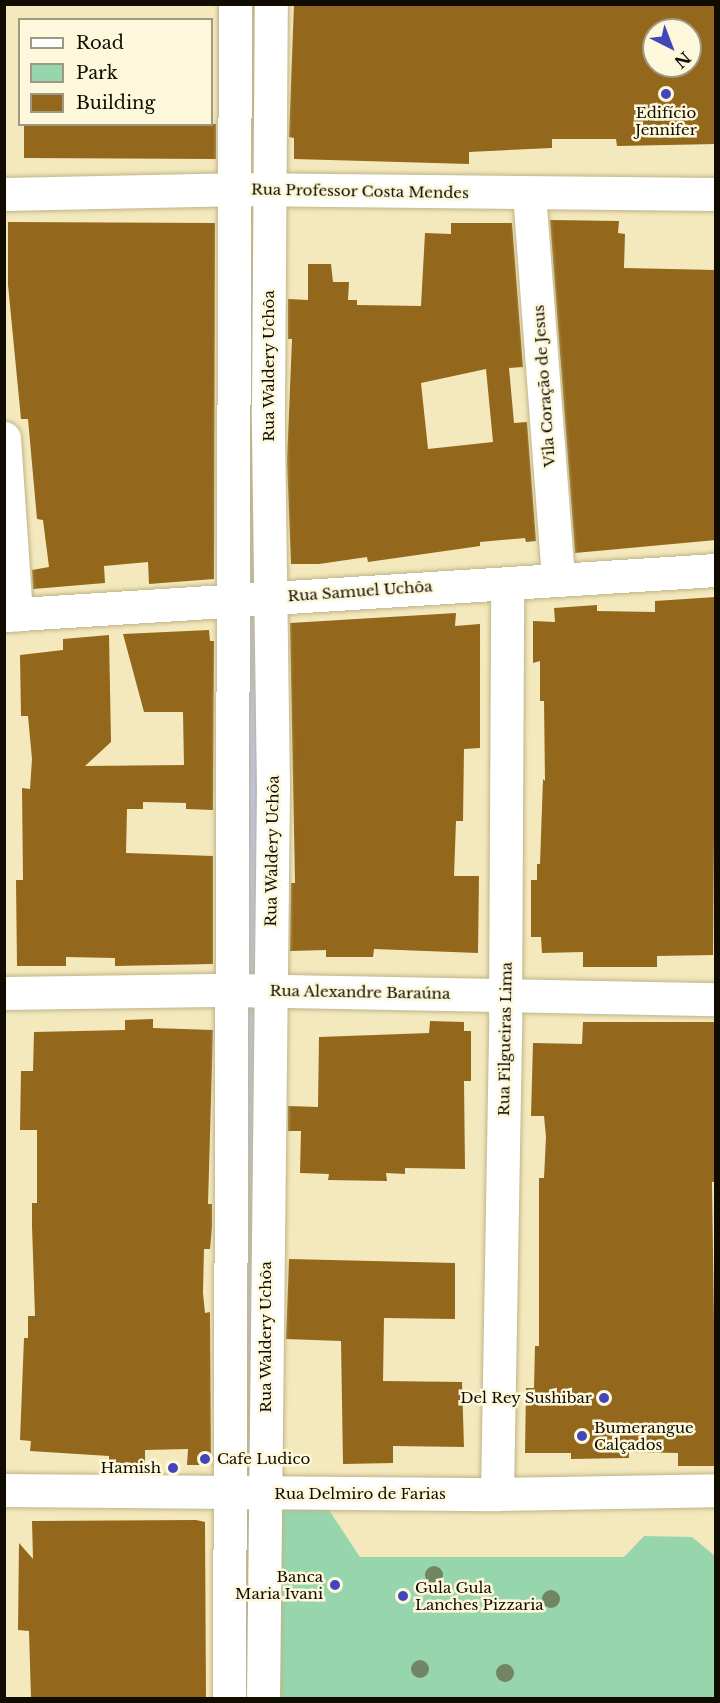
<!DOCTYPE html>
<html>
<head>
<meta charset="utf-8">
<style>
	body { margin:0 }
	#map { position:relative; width:720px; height:1703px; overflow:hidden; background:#f4e9bc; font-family:"Libre Baskerville",serif }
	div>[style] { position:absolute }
	.green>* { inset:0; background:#97d6ad }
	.canal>* { height:28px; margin:-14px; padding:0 14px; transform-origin:14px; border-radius:14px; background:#bcc7fe }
	.building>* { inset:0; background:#93671c }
	.roads { filter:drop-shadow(0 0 2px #beb488) drop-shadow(0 0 2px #beb488) }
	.minor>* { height:33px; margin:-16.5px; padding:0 16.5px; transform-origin:16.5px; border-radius:16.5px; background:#fff }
	.trees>* { width:18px; height:18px; margin:-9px; border-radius:50%; background:#718564 }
	.dots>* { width:16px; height:16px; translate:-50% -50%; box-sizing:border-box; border:3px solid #fdf7db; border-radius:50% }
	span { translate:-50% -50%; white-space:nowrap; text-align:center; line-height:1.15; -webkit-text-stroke:5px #fdf7db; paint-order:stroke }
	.poi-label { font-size:15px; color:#100c00 }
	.right { translate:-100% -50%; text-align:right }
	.left { translate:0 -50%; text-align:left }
	.street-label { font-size:15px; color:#100c00 }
	.frame { position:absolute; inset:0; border:6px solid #100c00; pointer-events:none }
	.legend { position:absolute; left:18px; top:18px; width:195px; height:108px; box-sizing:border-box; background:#fdf7db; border:2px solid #9e9983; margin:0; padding:8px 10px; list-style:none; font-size:18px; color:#100c00 }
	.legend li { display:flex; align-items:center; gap:12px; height:30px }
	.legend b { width:30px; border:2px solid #9e9983 }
	.north { position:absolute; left:642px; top:18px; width:60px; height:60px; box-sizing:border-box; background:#fdf7db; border:2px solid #9e9983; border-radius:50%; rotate:138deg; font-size:16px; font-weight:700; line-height:24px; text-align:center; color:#100c00 }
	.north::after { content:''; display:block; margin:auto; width:21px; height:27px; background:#4345ba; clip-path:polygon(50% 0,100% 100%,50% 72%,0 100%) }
</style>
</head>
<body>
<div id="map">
	<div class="green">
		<i style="clip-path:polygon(272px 1506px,327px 1507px,360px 1557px,624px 1557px,644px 1536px,692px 1537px,715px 1556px,715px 1698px,268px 1698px)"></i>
	</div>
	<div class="canal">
		<i style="left:250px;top:280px;width:291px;rotate:89.4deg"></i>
		<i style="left:251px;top:967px;width:338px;rotate:-89.7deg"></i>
		<i style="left:246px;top:1698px;width:677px;rotate:-89.66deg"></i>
	</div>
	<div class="building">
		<i style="clip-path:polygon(evenodd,294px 4px,716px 4px,716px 144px,617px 146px,616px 139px,552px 139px,552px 148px,469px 152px,469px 164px,294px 159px,294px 138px,289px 137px,294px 4px,654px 30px,690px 30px,690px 66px,654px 66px,654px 30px)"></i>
		<i style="clip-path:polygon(24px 124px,216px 124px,216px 159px,24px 158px)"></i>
		<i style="clip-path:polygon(550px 220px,619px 221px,618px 233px,625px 234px,624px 268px,716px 270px,716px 540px,575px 553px)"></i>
		<i style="clip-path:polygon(8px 222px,215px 223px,214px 579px,149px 584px,148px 562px,104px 566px,105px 583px,33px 589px,32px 570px,49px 567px,43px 520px,37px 519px,28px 419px,21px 419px,8px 285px)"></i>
		<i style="clip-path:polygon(evenodd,451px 223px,512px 223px,523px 367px,509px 368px,514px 423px,527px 422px,536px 541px,526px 542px,525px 538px,480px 542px,480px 546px,368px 562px,367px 557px,319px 564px,291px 564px,287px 461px,292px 339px,288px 339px,288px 299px,308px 300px,308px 264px,331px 264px,333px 282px,349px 282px,348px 300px,357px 300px,357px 305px,421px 306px,425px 233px,451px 234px,451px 223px,486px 369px,493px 442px,428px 449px,421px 383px,486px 369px)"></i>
		<i style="clip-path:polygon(716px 597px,713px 955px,657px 956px,657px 967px,583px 967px,583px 952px,542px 953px,541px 937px,531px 937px,531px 880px,537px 880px,537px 864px,540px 864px,543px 779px,545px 781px,544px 701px,540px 701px,540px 661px,533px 663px,533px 621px,555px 622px,554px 608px,597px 605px,597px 611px,655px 612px,655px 601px)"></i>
		<i style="clip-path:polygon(456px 613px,455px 626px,480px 624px,480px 748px,464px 749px,463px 821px,456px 821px,454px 876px,479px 876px,478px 953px,374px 949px,373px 957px,326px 957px,326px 950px,290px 951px,291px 883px,295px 883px,290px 623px)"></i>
		<i style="clip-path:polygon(209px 630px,210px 641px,214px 641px,213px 810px,186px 809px,186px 803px,143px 802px,143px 809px,127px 809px,126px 853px,213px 856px,213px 964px,115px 966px,115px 958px,66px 957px,66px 966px,17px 966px,16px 880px,23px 880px,22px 788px,30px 789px,32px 759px,28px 716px,21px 716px,20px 655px,63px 650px,63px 639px,109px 635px,111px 742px,85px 766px,184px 765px,183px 712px,144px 712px,123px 634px)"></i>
		<i style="clip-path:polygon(153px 1019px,153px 1028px,213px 1030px,208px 1204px,212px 1204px,212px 1227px,210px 1249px,204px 1249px,203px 1293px,205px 1313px,210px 1312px,211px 1465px,187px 1465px,188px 1449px,145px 1450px,145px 1464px,109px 1463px,109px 1456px,30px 1451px,31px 1441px,20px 1440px,24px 1338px,28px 1338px,28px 1316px,35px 1316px,32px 1226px,32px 1203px,37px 1203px,37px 1130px,20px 1130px,21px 1071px,33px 1071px,34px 1032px,125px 1030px,125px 1020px)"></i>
		<i style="clip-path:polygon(430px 1021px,464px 1022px,464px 1031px,471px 1031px,471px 1081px,464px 1081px,465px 1169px,405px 1168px,405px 1174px,386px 1173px,387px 1181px,328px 1180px,329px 1174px,300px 1173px,301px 1131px,288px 1131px,288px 1106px,318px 1107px,319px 1037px,429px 1033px)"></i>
		<i style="clip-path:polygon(583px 1022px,716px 1022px,716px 1182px,712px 1182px,716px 1466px,678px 1466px,678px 1453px,629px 1452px,629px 1458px,571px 1459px,571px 1453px,525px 1453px,526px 1388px,534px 1388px,535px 1346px,539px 1346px,539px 1178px,544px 1178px,546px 1137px,544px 1116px,531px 1116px,533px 1043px,582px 1044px)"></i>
		<i style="clip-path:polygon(289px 1259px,455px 1263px,455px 1319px,384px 1318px,383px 1381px,462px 1382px,464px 1447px,393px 1446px,393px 1463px,343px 1464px,341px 1341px,286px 1339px)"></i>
		<i style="clip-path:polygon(196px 1520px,205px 1522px,206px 1698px,31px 1698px,29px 1631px,18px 1630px,19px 1543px,33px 1559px,32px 1521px)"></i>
	</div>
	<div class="roads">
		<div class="minor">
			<i style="left:529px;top:193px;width:387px;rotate:85.7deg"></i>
			<i style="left:4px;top:194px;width:230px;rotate:-1.2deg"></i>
			<i style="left:234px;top:189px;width:482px;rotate:0.6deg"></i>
			<i style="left:4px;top:438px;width:177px;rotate:86.1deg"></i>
			<i style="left:4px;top:615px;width:713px;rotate:-3.62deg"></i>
			<i style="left:4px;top:993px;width:228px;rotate:-0.8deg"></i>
			<i style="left:232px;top:990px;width:484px;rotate:1.1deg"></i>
			<i style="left:4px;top:1490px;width:493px;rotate:0.5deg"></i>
			<i style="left:497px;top:1494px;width:219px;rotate:-1deg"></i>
			<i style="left:497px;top:1494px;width:479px;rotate:-89deg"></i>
			<i style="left:505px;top:1015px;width:432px;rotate:-89.7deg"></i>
			<i style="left:229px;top:1698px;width:1694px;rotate:-89.8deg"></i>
			<i style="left:263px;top:1698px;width:909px;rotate:-89.37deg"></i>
			<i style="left:273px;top:789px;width:381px;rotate:-90.8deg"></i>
			<i style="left:268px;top:408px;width:404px;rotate:-89.6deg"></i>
		</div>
	</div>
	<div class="trees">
		<i style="left:434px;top:1575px"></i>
		<i style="left:551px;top:1599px"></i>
		<i style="left:420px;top:1669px"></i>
		<i style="left:505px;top:1673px"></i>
	</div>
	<div class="dots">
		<i style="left:666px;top:94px;background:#4345ba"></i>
		<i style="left:604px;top:1398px;background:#4345ba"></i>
		<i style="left:582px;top:1436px;background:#4345ba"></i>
		<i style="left:205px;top:1459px;background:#4345ba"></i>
		<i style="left:173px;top:1468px;background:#4345ba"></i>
		<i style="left:335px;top:1585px;background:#4345ba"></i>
		<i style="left:403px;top:1596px;background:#4345ba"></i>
	</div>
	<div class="poi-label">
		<span style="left:666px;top:121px">Edifício<br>Jennifer</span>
		<span class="right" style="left:592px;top:1398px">Del Rey Sushibar</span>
		<span class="left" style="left:594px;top:1436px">Bumerangue<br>Calçados</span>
		<span class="left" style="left:217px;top:1459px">Cafe Ludico</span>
		<span class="right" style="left:161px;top:1468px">Hamish</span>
		<span class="right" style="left:323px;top:1585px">Banca<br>Maria Ivani</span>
		<span class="left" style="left:415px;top:1596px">Gula Gula<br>Lanches Pizzaria</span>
	</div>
	<div class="street-label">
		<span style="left:360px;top:191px;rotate:1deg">Rua Professor Costa Mendes</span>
		<span style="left:269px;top:366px;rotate:-90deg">Rua Waldery Uchôa</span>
		<span style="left:544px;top:386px;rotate:-94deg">Vila Coração de Jesus</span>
		<span style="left:360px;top:591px;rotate:-4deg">Rua Samuel Uchôa</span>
		<span style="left:272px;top:851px;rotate:-89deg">Rua Waldery Uchôa</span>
		<span style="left:360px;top:992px;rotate:1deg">Rua Alexandre Baraúna</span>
		<span style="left:505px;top:1039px;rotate:-89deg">Rua Filgueiras Lima</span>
		<span style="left:266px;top:1337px;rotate:-90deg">Rua Waldery Uchôa</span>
		<span style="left:360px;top:1494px">Rua Delmiro de Farias</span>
	</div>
	<div class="frame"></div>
	<ul class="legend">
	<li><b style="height:8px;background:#fff"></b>Road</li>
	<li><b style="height:16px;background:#97d6ad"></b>Park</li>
	<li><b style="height:16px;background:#93671c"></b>Building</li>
	</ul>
	<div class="north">N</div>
</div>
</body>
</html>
